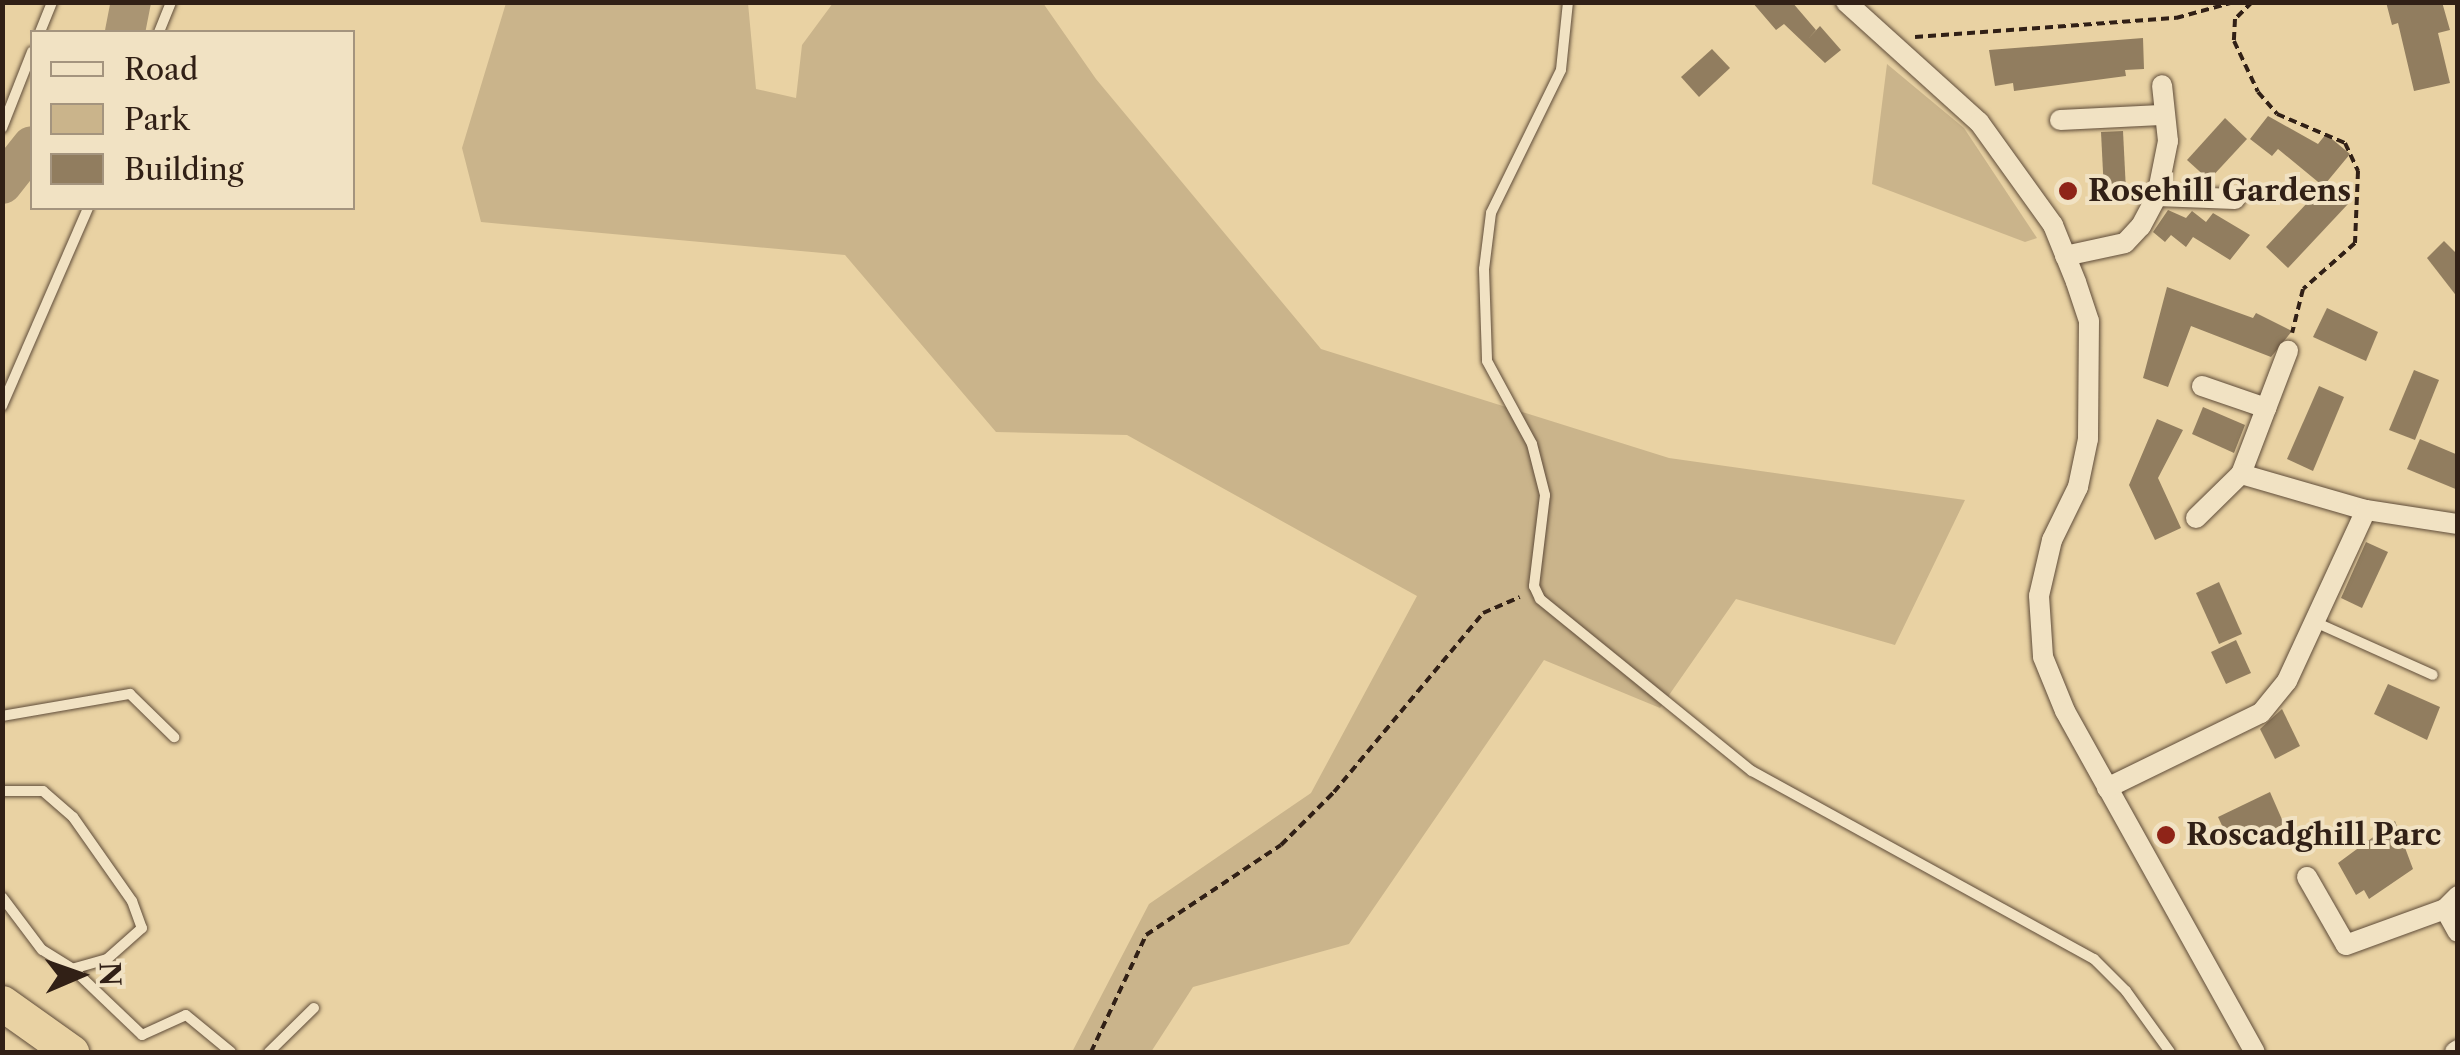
<!DOCTYPE html>
<html>
<head>
<meta charset="utf-8">
<style>
	body { margin:0 }
	#map { position:relative; width:2460px; height:1055px; overflow:hidden; background:#e9d2a3; font-family:"Libre Caslon Text",serif }
	div>[style] { position:absolute }
	.green>* { inset:0; background:#cab48b }
	.river>* { height:40px; margin:-20px; padding:0 20px; transform-origin:20px; border-radius:20px; background:#aa9573 }
	.building>* { inset:0; background:#917d5f }
	.path>* { height:4px; margin-top:-2px; transform-origin:0; background:repeating-linear-gradient(90deg,#312016 0 8px,transparent 0 13px) }
	.roads { filter:drop-shadow(0 0 2px #5f4c39) drop-shadow(0 0 2px #5f4c39) }
	.service>* { height:10px; margin:-5px; padding:0 5px; transform-origin:5px; border-radius:5px; background:#f1e2c3 }
	.minor>* { height:20px; margin:-10px; padding:0 10px; transform-origin:10px; border-radius:10px; background:#f1e2c3 }
	.trunk>* { height:35px; margin:-17.5px; padding:0 17.5px; transform-origin:17.5px; border-radius:17.5px; background:#e9d2a3 }
	.dots>* { width:28px; height:28px; translate:-50% -50%; box-sizing:border-box; border:5px solid #f1e2c3; border-radius:50% }
	span { translate:-50% -50%; white-space:nowrap; text-align:center; line-height:1.15; -webkit-text-stroke:8px #f1e2c3; paint-order:stroke }
	.poi-label { font-size:30px; color:#312016; font-weight:700 }
	.left { translate:0 -50%; text-align:left }
	.frame { position:absolute; inset:0; border:5px solid #312016; pointer-events:none }
	.legend { position:absolute; left:30px; top:30px; width:325px; height:180px; box-sizing:border-box; background:#f1e2c3; border:2px solid #a4947e; margin:0; padding:12px 18px; list-style:none; font-size:30px; color:#312016 }
	.legend li { display:flex; align-items:center; gap:20px; height:50px }
	.legend b { width:50px; border:2px solid #a4947e }
	.north { position:absolute; left:30px; top:925px; width:100px; height:100px; -webkit-text-stroke:8px #f1e2c3; paint-order:stroke; rotate:88deg; font-size:28px; font-weight:700; line-height:40px; text-align:center; color:#312016 }
	.north::after { content:''; display:block; margin:auto; width:35px; height:45px; background:#312016; clip-path:polygon(50% 0,100% 100%,50% 72%,0 100%) }
</style>
</head>
<body>
<div id="map">
	<div class="green">
		<i style="clip-path:polygon(506px 3px,748px 3px,756px 89px,796px 98px,802px 45px,833px 3px,1043px 3px,1096px 79px,1321px 349px,1669px 458px,1965px 500px,1895px 645px,1736px 599px,1660px 708px,1544px 660px,1349px 944px,1193px 987px,1151px 1052px,1072px 1052px,1149px 904px,1311px 793px,1417px 596px,1127px 435px,996px 432px,845px 255px,481px 222px,462px 148px)"></i>
		<i style="clip-path:polygon(1887px 64px,1964px 128px,2037px 238px,2025px 242px,1872px 184px)"></i>
	</div>
	<div class="river">
		<i style="left:125px;top:32px;width:31px;rotate:-79deg"></i>
		<i style="left:2px;top:184px;width:48px;rotate:-51.7deg"></i>
	</div>
	<div class="building">
		<i style="clip-path:polygon(1752px 2px,1792px 2px,1816px 30px,1808px 39px,1820px 26px,1841px 50px,1825px 63px,1784px 24px,1776px 30px)"></i>
		<i style="clip-path:polygon(2386px 2px,2442px 2px,2450px 30px,2438px 33px,2450px 83px,2414px 91px,2398px 23px,2392px 25px)"></i>
		<i style="clip-path:polygon(2143px 38px,2144px 69px,2125px 70px,2126px 76px,2014px 91px,2013px 83px,1995px 86px,1989px 50px)"></i>
		<i style="clip-path:polygon(1712px 49px,1730px 68px,1699px 97px,1681px 77px)"></i>
		<i style="clip-path:polygon(2268px 116px,2318px 144px,2326px 134px,2350px 154px,2326px 183px,2348px 204px,2288px 268px,2266px 247px,2323px 186px,2278px 149px,2272px 156px,2250px 139px)"></i>
		<i style="clip-path:polygon(2225px 118px,2247px 139px,2209px 180px,2187px 160px)"></i>
		<i style="clip-path:polygon(2123px 131px,2126px 191px,2104px 192px,2101px 132px)"></i>
		<i style="clip-path:polygon(2168px 210px,2186px 218px,2192px 211px,2206px 222px,2213px 213px,2250px 235px,2230px 260px,2193px 237px,2186px 247px,2171px 235px,2165px 242px,2153px 232px)"></i>
		<i style="clip-path:polygon(2444px 241px,2458px 255px,2458px 298px,2427px 258px)"></i>
		<i style="clip-path:polygon(2167px 287px,2253px 318px,2256px 313px,2292px 331px,2271px 357px,2191px 326px,2168px 387px,2143px 378px)"></i>
		<i style="clip-path:polygon(2327px 308px,2378px 332px,2366px 361px,2313px 337px)"></i>
		<i style="clip-path:polygon(2414px 370px,2439px 380px,2415px 440px,2389px 430px)"></i>
		<i style="clip-path:polygon(2319px 386px,2344px 397px,2313px 471px,2287px 459px)"></i>
		<i style="clip-path:polygon(2203px 407px,2245px 425px,2234px 453px,2192px 434px)"></i>
		<i style="clip-path:polygon(2157px 419px,2183px 430px,2158px 478px,2181px 528px,2155px 540px,2129px 485px)"></i>
		<i style="clip-path:polygon(2420px 439px,2458px 455px,2458px 490px,2407px 469px)"></i>
		<i style="clip-path:polygon(2366px 542px,2388px 552px,2362px 608px,2341px 598px)"></i>
		<i style="clip-path:polygon(2219px 582px,2242px 634px,2219px 644px,2196px 593px)"></i>
		<i style="clip-path:polygon(2236px 640px,2251px 673px,2226px 684px,2211px 652px)"></i>
		<i style="clip-path:polygon(2388px 684px,2440px 707px,2427px 740px,2374px 714px)"></i>
		<i style="clip-path:polygon(2282px 709px,2300px 746px,2275px 759px,2260px 729px)"></i>
		<i style="clip-path:polygon(2270px 792px,2284px 824px,2233px 849px,2218px 817px)"></i>
		<i style="clip-path:polygon(2395px 821px,2413px 869px,2369px 899px,2364px 890px,2356px 895px,2338px 863px)"></i>
	</div>
	<div class="path">
		<i style="left:2252px;top:2px;width:24px;rotate:135deg"></i>
		<i style="left:2235px;top:19px;width:22px;rotate:93deg"></i>
		<i style="left:2234px;top:41px;width:56px;rotate:64.8deg"></i>
		<i style="left:2258px;top:92px;width:29px;rotate:49deg"></i>
		<i style="left:2277px;top:114px;width:74px;rotate:23.1deg"></i>
		<i style="left:2345px;top:143px;width:31px;rotate:65deg"></i>
		<i style="left:2358px;top:171px;width:72px;rotate:92.4deg"></i>
		<i style="left:2355px;top:243px;width:69px;rotate:138.5deg"></i>
		<i style="left:2303px;top:289px;width:45px;rotate:104deg"></i>
		<i style="left:1915px;top:37px;width:262px;rotate:-4.2deg"></i>
		<i style="left:2176px;top:18px;width:60px;rotate:-15.4deg"></i>
		<i style="left:1091px;top:1052px;width:129px;rotate:-64.8deg"></i>
		<i style="left:1146px;top:935px;width:162px;rotate:-33.7deg"></i>
		<i style="left:1281px;top:845px;width:75px;rotate:-45deg"></i>
		<i style="left:1334px;top:792px;width:233px;rotate:-50.2deg"></i>
		<i style="left:1483px;top:613px;width:40px;rotate:-23.4deg"></i>
	</div>
	<div class="roads">
		<div class="service">
			<i style="left:1568px;top:2px;width:68px;rotate:95.9deg"></i>
			<i style="left:1561px;top:70px;width:159px;rotate:116.1deg"></i>
			<i style="left:1491px;top:213px;width:56px;rotate:97.1deg"></i>
			<i style="left:1484px;top:269px;width:92px;rotate:88.1deg"></i>
			<i style="left:1487px;top:361px;width:94px;rotate:61.5deg"></i>
			<i style="left:1532px;top:444px;width:53px;rotate:75.7deg"></i>
			<i style="left:1545px;top:495px;width:92px;rotate:96.9deg"></i>
			<i style="left:1534px;top:586px;width:14px;rotate:65deg"></i>
			<i style="left:1540px;top:599px;width:273px;rotate:39.1deg"></i>
			<i style="left:1752px;top:771px;width:390px;rotate:28.8deg"></i>
			<i style="left:2094px;top:959px;width:45px;rotate:45deg"></i>
			<i style="left:2126px;top:991px;width:75px;rotate:54.2deg"></i>
			<i style="left:40px;top:32px;width:32px;rotate:-68deg"></i>
			<i style="left:159px;top:32px;width:32px;rotate:-68deg"></i>
			<i style="left:2px;top:128px;width:82px;rotate:-68.5deg"></i>
			<i style="left:2px;top:406px;width:216px;rotate:-66.5deg"></i>
			<i style="left:2315px;top:622px;width:129px;rotate:24.2deg"></i>
			<i style="left:2px;top:716px;width:130px;rotate:-9.8deg"></i>
			<i style="left:130px;top:694px;width:62px;rotate:44.3deg"></i>
			<i style="left:2px;top:791px;width:41px"></i>
			<i style="left:43px;top:791px;width:40px;rotate:41deg"></i>
			<i style="left:73px;top:817px;width:103px;rotate:54.9deg"></i>
			<i style="left:132px;top:901px;width:29px;rotate:70deg"></i>
			<i style="left:142px;top:928px;width:47px;rotate:138.5deg"></i>
			<i style="left:107px;top:959px;width:35px;rotate:164deg"></i>
			<i style="left:73px;top:969px;width:36px;rotate:-148deg"></i>
			<i style="left:42px;top:950px;width:66px;rotate:-127deg"></i>
			<i style="left:74px;top:970px;width:94px;rotate:43.7deg"></i>
			<i style="left:142px;top:1035px;width:48px;rotate:-24.4deg"></i>
			<i style="left:186px;top:1015px;width:58px;rotate:39.4deg"></i>
			<i style="left:269px;top:1052px;width:63px;rotate:-44.4deg"></i>
		</div>
		<div class="minor">
			<i style="left:1846px;top:2px;width:179px;rotate:42.1deg"></i>
			<i style="left:1979px;top:122px;width:127px;rotate:54.3deg"></i>
			<i style="left:2053px;top:225px;width:61px;rotate:68deg"></i>
			<i style="left:2076px;top:282px;width:41px;rotate:71.6deg"></i>
			<i style="left:2089px;top:321px;width:118px;rotate:90.5deg"></i>
			<i style="left:2088px;top:439px;width:49px;rotate:101.8deg"></i>
			<i style="left:2078px;top:487px;width:59px;rotate:116.1deg"></i>
			<i style="left:2052px;top:540px;width:57px;rotate:103.1deg"></i>
			<i style="left:2039px;top:596px;width:61px;rotate:86.2deg"></i>
			<i style="left:2043px;top:657px;width:58px;rotate:67.8deg"></i>
			<i style="left:2065px;top:711px;width:390px;rotate:60.9deg"></i>
			<i style="left:2060px;top:120px;width:101px;rotate:-2.8deg"></i>
			<i style="left:2157px;top:196px;width:78px;rotate:2.2deg"></i>
			<i style="left:2065px;top:256px;width:61px;rotate:-12.2deg"></i>
			<i style="left:2125px;top:243px;width:23px;rotate:-47deg"></i>
			<i style="left:2141px;top:226px;width:34px;rotate:-62deg"></i>
			<i style="left:2157px;top:196px;width:56px;rotate:-78.7deg"></i>
			<i style="left:2168px;top:141px;width:56px;rotate:-96.1deg"></i>
			<i style="left:2202px;top:386px;width:68px;rotate:19deg"></i>
			<i style="left:2241px;top:474px;width:132px;rotate:-69.1deg"></i>
			<i style="left:2196px;top:518px;width:63px;rotate:-44.4deg"></i>
			<i style="left:2241px;top:474px;width:130px;rotate:16.1deg"></i>
			<i style="left:2107px;top:788px;width:171px;rotate:-26deg"></i>
			<i style="left:2261px;top:713px;width:41px;rotate:-50.9deg"></i>
			<i style="left:2287px;top:681px;width:188px;rotate:-65.2deg"></i>
			<i style="left:2366px;top:510px;width:93px;rotate:8.7deg"></i>
			<i style="left:2307px;top:877px;width:78px;rotate:60.2deg"></i>
			<i style="left:2346px;top:945px;width:105px;rotate:-20deg"></i>
			<i style="left:2458px;top:896px;width:18px;rotate:135deg"></i>
			<i style="left:2445px;top:909px;width:26px;rotate:61deg"></i>
			<i style="left:2455px;top:1052px;width:4px;rotate:-34deg"></i>
		</div>
		<div class="trunk">
			<i style="left:2px;top:1003px;width:85px;rotate:35.4deg"></i>
		</div>
	</div>
	<div class="dots">
		<i style="left:2068px;top:191px;background:#8f2418"></i>
		<i style="left:2166px;top:835px;background:#8f2418"></i>
	</div>
	<div class="poi-label">
		<span class="left" style="left:2088px;top:191px">Rosehill Gardens</span>
		<span class="left" style="left:2186px;top:835px">Roscadghill Parc</span>
	</div>
	<div class="frame"></div>
	<ul class="legend">
	<li><b style="height:12px;background:#f1e2c3"></b>Road</li>
	<li><b style="height:28px;background:#cab48b"></b>Park</li>
	<li><b style="height:28px;background:#917d5f"></b>Building</li>
	</ul>
	<div class="north">N</div>
</div>
</body>
</html>
